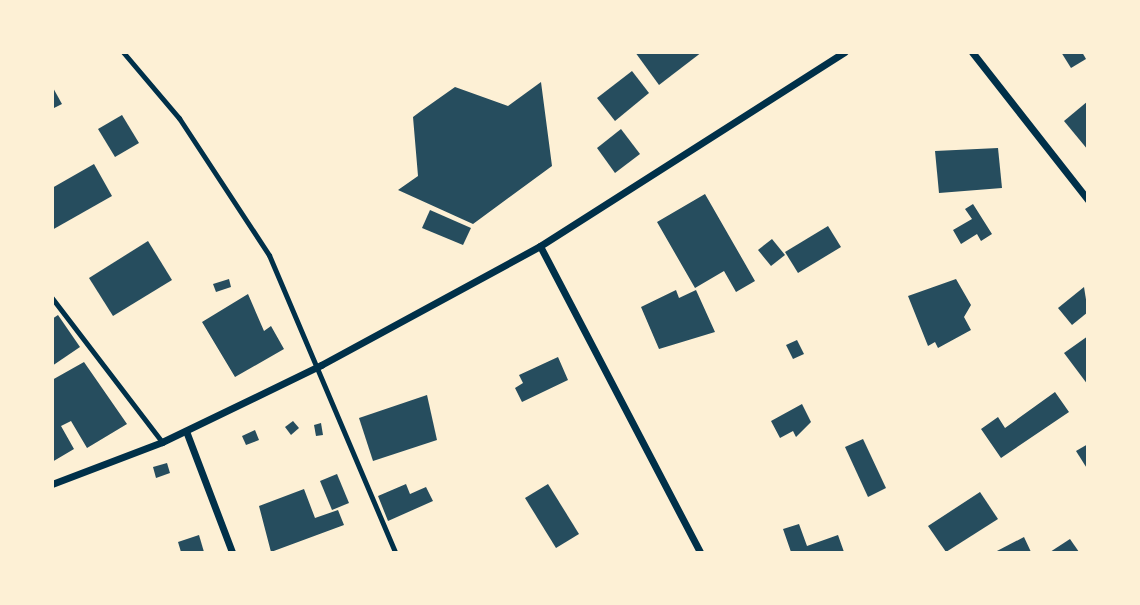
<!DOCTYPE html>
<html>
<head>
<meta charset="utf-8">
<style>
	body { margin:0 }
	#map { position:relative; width:1140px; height:605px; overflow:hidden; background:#fdf0d5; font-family:Georgia,serif }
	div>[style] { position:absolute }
	.building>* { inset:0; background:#264d5e }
	.service>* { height:5px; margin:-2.5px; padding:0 2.5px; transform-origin:2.5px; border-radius:2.5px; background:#003049 }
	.minor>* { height:7px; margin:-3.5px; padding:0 3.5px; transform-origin:3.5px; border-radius:3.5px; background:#003049 }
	span { translate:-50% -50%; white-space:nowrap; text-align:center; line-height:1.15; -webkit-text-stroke:7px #fdf0d5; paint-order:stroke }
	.frame { position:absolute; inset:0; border:54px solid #fdf0d5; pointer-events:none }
</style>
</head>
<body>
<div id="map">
	<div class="building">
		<i style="clip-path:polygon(635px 52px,702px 52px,659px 85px)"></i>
		<i style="clip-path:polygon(1061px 52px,1082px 52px,1086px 59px,1071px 68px)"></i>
		<i style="clip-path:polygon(632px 71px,649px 93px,615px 121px,597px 98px)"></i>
		<i style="clip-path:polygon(541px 82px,552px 166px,473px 224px,398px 190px,418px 176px,413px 117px,421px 111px,455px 87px,508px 106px)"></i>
		<i style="clip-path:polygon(52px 86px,62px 104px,52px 109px)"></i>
		<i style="clip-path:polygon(1088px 101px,1088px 150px,1064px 121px)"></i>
		<i style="clip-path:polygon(122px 115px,139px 143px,115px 157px,98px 129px)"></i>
		<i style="clip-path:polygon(621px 129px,640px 154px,615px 173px,597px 148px)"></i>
		<i style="clip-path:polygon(998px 148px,1002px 188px,939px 193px,935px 151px)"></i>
		<i style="clip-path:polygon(94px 164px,112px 196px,52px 230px,52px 188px)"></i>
		<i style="clip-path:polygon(705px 194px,755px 281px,736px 292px,724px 271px,695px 288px,657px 222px)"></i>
		<i style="clip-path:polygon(973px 204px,992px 234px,981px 241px,977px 234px,961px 244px,953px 230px,972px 219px,965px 209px)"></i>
		<i style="clip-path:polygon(430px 210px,471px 228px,463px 245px,422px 228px)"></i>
		<i style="clip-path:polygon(828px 226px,841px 247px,798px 273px,785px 252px)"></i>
		<i style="clip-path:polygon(772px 239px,785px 255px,771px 266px,758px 250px)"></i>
		<i style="clip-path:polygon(148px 241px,172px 280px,113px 316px,89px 278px)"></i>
		<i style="clip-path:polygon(229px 279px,231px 287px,216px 292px,213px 284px)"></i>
		<i style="clip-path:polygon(956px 279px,971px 305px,964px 317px,971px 330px,938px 348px,935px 342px,928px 346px,908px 296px)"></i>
		<i style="clip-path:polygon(1084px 287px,1088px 312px,1072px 325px,1058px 308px)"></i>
		<i style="clip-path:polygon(676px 290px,679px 298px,696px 290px,715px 332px,659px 349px,641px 307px)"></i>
		<i style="clip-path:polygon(248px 294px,264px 331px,271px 326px,284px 349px,235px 377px,202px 322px)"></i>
		<i style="clip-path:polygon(58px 315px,80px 347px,52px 366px,52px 319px)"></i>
		<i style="clip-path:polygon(1088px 336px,1088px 385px,1064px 353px)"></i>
		<i style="clip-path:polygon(797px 340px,804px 354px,793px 359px,786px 345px)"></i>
		<i style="clip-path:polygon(558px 357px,568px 380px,522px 402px,515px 388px,523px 383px,519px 375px)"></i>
		<i style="clip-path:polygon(84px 362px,127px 424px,87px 448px,71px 421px,61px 426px,74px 449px,52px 462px,52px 380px)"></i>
		<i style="clip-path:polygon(1055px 392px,1069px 412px,1001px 458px,981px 429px,998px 417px,1005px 428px)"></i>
		<i style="clip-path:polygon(427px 395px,437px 440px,373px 461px,359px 418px)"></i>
		<i style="clip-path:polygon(802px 404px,811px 422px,796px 437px,793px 431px,780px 438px,771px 421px)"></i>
		<i style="clip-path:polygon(293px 421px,299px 428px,291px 435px,285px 427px)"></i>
		<i style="clip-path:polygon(321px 423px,323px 435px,316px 436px,314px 425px)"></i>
		<i style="clip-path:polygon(255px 430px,259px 440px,246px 445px,242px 436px)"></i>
		<i style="clip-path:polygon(863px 439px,886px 488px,868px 497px,845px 447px)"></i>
		<i style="clip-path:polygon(1088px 444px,1088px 470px,1076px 451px)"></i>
		<i style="clip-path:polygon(167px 463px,170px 473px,156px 478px,153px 467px)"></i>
		<i style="clip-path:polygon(337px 474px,349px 503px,332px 510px,320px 481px)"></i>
		<i style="clip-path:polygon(406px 484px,410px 494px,426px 487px,433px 501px,388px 521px,378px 496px)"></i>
		<i style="clip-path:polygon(548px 484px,579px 534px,556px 548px,525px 498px)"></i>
		<i style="clip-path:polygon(304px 489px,315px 518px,338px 510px,344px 525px,271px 552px,259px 506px)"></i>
		<i style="clip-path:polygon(980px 492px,998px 519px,946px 552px,928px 526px)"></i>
		<i style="clip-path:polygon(799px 524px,807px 546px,838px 535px,844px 552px,791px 552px,783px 529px)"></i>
		<i style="clip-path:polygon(199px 535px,204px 552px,181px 552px,178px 542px)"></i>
		<i style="clip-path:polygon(1024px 537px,1031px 552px,995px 552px)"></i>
		<i style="clip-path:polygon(1070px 539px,1079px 552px,1050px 552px)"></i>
	</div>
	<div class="service">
		<i style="left:123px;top:52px;width:87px;rotate:49.7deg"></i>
		<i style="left:179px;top:118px;width:164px;rotate:56.7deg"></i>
		<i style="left:269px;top:255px;width:323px;rotate:67deg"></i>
		<i style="left:52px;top:298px;width:181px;rotate:52.6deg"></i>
	</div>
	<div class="minor">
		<i style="left:972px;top:52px;width:188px;rotate:51.9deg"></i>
		<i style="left:540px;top:246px;width:345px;rotate:62.4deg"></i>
		<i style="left:186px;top:431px;width:129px;rotate:69.2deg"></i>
		<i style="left:52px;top:484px;width:118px;rotate:-20.9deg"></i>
		<i style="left:162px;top:442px;width:177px;rotate:-25.8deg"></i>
		<i style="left:321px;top:365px;width:249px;rotate:-28.5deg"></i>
		<i style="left:540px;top:246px;width:361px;rotate:-32.5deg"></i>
	</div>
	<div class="frame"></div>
</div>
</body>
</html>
